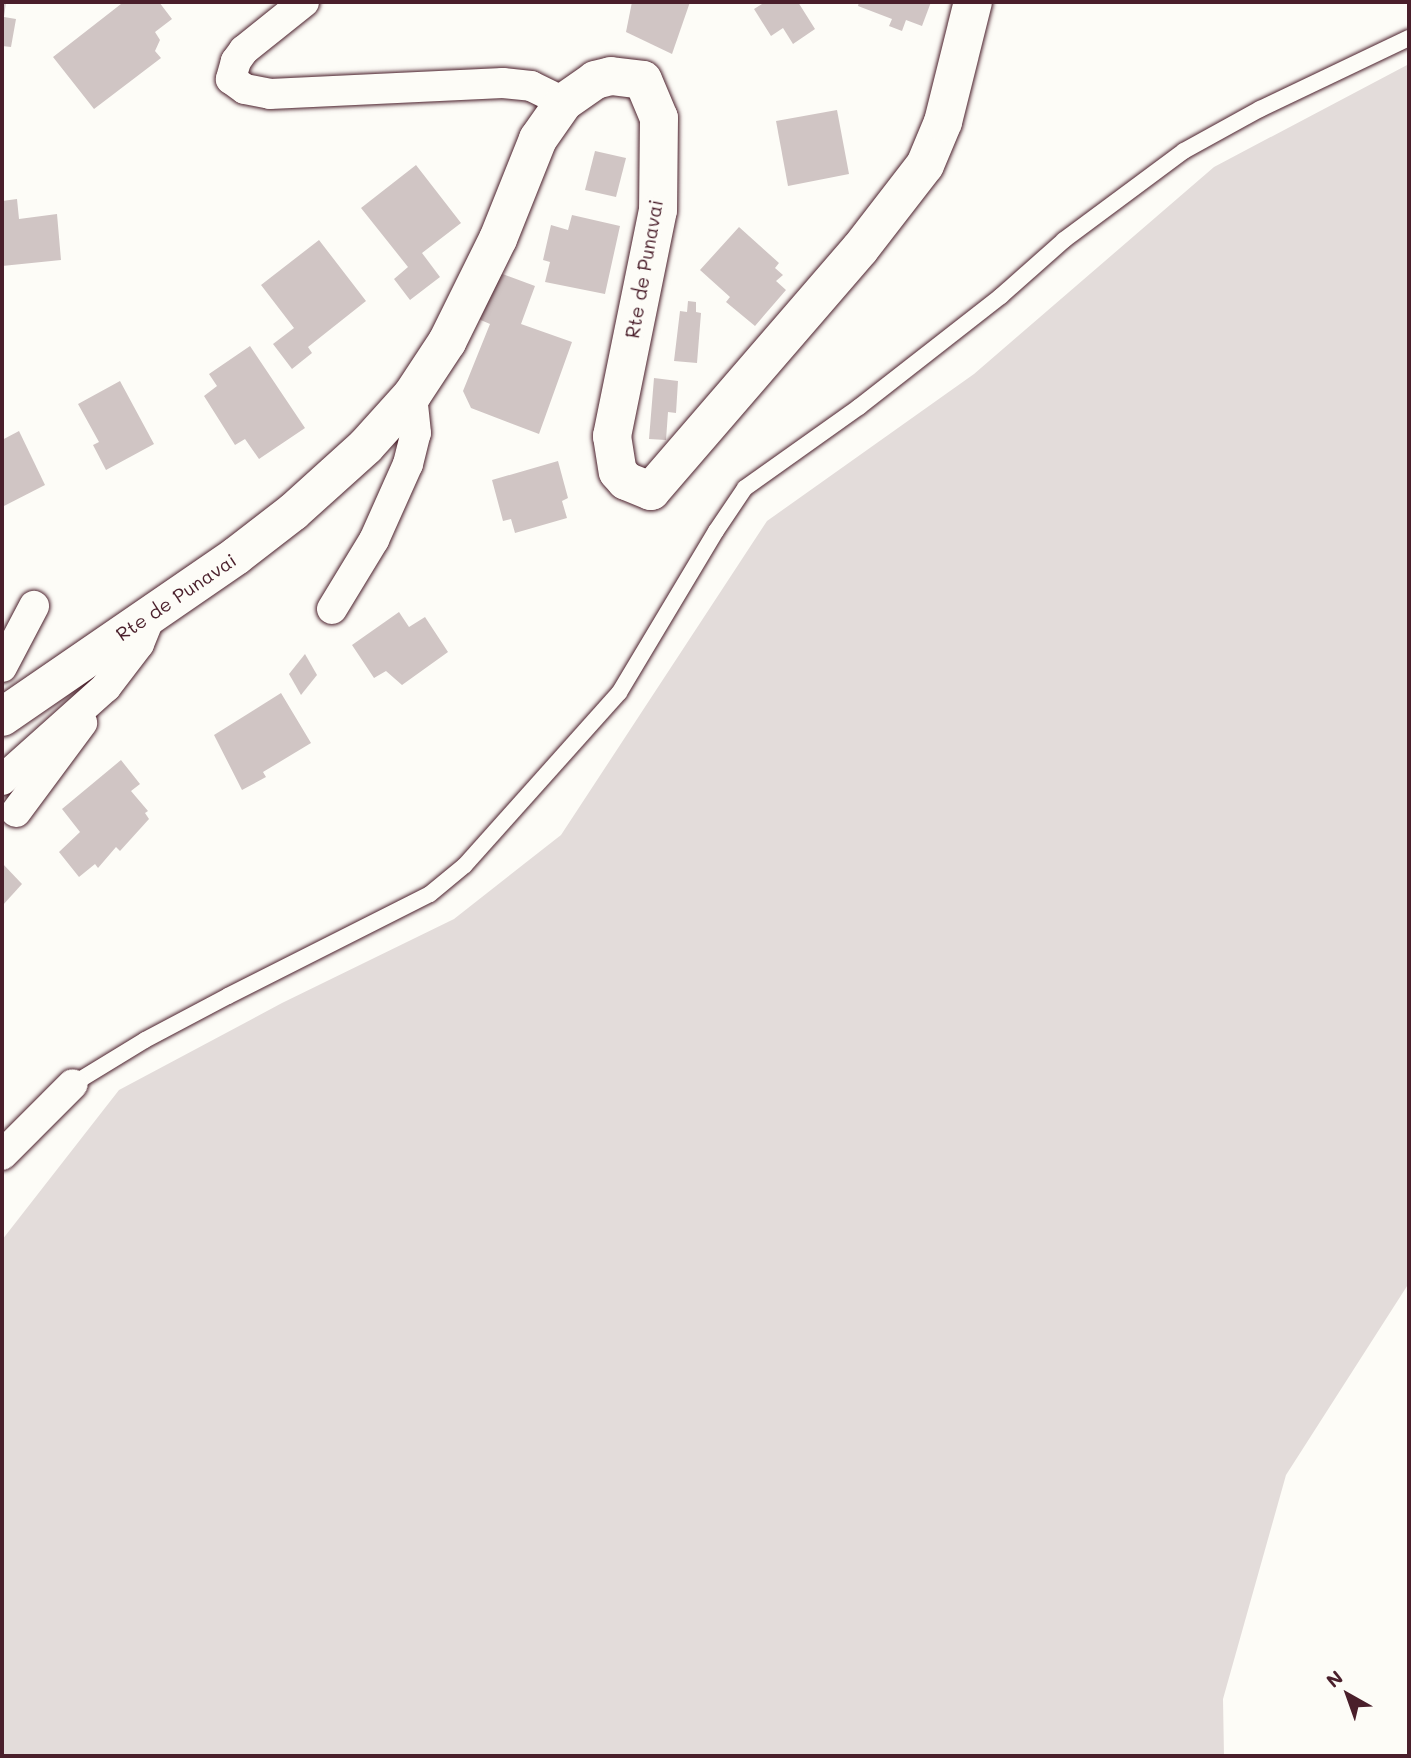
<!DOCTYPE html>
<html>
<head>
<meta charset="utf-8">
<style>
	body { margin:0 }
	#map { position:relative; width:1411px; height:1758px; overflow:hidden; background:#fdfcf7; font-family:Mali,sans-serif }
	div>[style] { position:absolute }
	.green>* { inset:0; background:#e3dcda }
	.building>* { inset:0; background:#d0c5c4 }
	.roads { filter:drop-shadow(0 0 2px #4a1f2b) drop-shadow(0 0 2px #4a1f2b) }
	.lane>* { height:16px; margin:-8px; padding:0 8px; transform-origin:8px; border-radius:8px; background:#fdfcf7 }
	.street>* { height:30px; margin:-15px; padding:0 15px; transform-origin:15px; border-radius:15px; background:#fdfcf7 }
	.secondary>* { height:38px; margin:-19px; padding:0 19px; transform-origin:19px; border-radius:19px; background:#fdfcf7 }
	span { translate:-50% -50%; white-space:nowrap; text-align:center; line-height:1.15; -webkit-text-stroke:7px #fdfcf7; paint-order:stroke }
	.street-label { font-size:19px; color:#4a1f2b }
	.frame { position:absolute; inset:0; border:4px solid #4a1f2b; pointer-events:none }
	.north { position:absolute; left:1313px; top:1660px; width:70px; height:70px; -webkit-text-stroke:5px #fdfcf7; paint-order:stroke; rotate:320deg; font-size:19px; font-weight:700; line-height:28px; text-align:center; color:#4a1f2b }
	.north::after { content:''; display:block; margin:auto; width:24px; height:32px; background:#4a1f2b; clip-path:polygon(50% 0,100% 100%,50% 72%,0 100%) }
</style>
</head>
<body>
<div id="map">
	<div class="green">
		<i style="clip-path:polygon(1409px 64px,1409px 1283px,1286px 1475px,1223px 1699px,1224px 1756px,2px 1756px,2px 1240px,119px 1090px,282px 1003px,454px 919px,561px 835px,767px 521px,974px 374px,1214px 167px)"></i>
	</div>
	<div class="building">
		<i style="clip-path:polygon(2px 2px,6px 2px,4px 17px,16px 19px,11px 47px,2px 46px)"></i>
		<i style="clip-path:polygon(118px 2px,159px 2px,172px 19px,155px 32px,160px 40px,155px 51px,161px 58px,94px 109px,53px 57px,121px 4px)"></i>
		<i style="clip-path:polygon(632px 2px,690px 2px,672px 54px,626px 32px)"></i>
		<i style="clip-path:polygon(765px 2px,798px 2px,815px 29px,793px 44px,783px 28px,771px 36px,754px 9px)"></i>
		<i style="clip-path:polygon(859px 2px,931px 2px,922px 26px,906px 20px,902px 31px,889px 26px,892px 19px,858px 6px)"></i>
		<i style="clip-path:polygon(837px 110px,849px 174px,788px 186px,776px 121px)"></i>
		<i style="clip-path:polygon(595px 151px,626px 158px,616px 197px,585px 190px)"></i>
		<i style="clip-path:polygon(416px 165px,461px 223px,422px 253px,440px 277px,410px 300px,394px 279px,408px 267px,361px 208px)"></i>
		<i style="clip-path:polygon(17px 199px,19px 219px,57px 214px,61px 260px,2px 266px,2px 201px)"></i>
		<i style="clip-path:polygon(572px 215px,620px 226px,605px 294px,545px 282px,550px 262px,543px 260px,551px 225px,568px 230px)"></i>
		<i style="clip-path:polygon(739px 227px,779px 263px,775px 268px,783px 275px,776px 281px,786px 290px,755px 326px,726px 302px,730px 297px,700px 270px)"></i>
		<i style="clip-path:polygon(319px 240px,366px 301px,308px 347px,312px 353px,292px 369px,273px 344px,294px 328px,261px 285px)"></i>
		<i style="clip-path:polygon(494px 271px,535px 286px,521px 324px,572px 342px,539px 434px,471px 408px,463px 391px,490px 324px,476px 318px)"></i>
		<i style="clip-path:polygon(688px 301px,696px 302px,696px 312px,701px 313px,697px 363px,674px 361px,680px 311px,687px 312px)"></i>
		<i style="clip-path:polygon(250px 346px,305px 428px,259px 459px,245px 439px,235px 445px,204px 396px,217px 386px,209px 374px)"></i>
		<i style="clip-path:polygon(654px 378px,678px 381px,676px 413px,668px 412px,666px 440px,649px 439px)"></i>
		<i style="clip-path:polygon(120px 381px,154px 444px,106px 470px,93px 445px,99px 442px,78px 404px)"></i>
		<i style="clip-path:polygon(19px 431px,45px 485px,2px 507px,2px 440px)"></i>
		<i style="clip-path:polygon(558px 461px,568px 498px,562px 501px,567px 518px,515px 533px,511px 519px,503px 521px,492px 480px)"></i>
		<i style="clip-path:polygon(399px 612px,409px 627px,425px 617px,448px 652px,402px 685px,386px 671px,374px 678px,352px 645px)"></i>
		<i style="clip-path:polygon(305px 654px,317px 675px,301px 695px,289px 674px)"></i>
		<i style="clip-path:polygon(281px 693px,311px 743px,263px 772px,266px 777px,242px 790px,214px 735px)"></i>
		<i style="clip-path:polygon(121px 760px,140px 784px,131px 791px,148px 811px,145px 813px,149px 819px,120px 851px,116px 847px,98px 868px,95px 864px,79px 877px,59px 852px,80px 832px,62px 809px)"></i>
		<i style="clip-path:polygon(2px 863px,22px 884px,2px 906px)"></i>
	</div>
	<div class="roads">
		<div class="lane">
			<i style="left:73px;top:1084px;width:84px;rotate:-31.4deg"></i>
			<i style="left:145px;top:1040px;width:94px;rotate:-27.9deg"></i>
			<i style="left:228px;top:996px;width:226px;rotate:-26.8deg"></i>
			<i style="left:430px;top:894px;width:45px;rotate:-39.6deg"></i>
			<i style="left:465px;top:865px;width:231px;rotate:-48.2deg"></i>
			<i style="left:619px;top:693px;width:189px;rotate:-59.1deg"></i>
			<i style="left:716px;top:531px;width:52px;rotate:-56deg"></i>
			<i style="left:745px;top:488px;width:140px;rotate:-35.4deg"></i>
			<i style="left:859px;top:407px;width:180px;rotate:-38deg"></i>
			<i style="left:1001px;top:296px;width:84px;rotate:-41.6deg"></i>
			<i style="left:1064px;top:240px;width:149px;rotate:-36.6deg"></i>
			<i style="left:1184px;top:151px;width:87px;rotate:-28.9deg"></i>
			<i style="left:1260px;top:109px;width:165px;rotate:-25.5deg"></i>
		</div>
		<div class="street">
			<i style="left:304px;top:2px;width:77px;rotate:141.3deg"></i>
			<i style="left:244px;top:50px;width:14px;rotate:126deg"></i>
			<i style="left:236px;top:61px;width:19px;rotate:106deg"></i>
			<i style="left:231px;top:79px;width:17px;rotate:36deg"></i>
			<i style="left:245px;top:89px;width:25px;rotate:11deg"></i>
			<i style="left:270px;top:94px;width:233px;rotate:-2.7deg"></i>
			<i style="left:503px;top:83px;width:28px;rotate:6deg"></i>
			<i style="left:531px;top:86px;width:37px;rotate:26deg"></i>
			<i style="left:332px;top:609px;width:81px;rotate:-58.7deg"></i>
			<i style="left:374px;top:540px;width:83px;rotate:-65.9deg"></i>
			<i style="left:408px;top:464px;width:32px;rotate:-76deg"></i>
			<i style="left:416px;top:433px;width:38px;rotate:-96deg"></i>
			<i style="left:2px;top:667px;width:69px;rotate:-62.3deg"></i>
			<i style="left:2px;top:780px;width:140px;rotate:-41.8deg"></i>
			<i style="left:106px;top:687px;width:54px;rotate:-52.5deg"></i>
			<i style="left:139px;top:644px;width:32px;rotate:-68deg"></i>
			<i style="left:16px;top:812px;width:111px;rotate:-53.4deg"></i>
			<i style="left:2px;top:1155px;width:100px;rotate:-45deg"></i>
		</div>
		<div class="secondary">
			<i style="left:2px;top:717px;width:284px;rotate:-34.5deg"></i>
			<i style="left:236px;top:556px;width:72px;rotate:-37.7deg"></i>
			<i style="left:293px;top:512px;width:98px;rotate:-42.1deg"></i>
			<i style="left:366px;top:446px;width:69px;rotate:-48deg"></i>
			<i style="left:412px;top:395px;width:64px;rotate:-56.6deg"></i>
			<i style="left:447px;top:342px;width:115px;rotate:-63.7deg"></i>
			<i style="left:498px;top:239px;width:108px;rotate:-68.2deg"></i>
			<i style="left:538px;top:139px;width:45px;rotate:-54.9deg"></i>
			<i style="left:564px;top:102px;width:38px;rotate:-35deg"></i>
			<i style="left:595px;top:80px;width:16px;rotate:-14deg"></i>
			<i style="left:611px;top:76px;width:32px;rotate:7deg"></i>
			<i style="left:643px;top:80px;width:41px;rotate:67.2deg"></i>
			<i style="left:659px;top:118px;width:92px;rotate:90.6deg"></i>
			<i style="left:658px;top:210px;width:231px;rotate:101.5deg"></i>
			<i style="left:612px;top:436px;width:36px;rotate:81deg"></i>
			<i style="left:618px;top:472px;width:12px;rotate:48deg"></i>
			<i style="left:626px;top:481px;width:27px;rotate:22deg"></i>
			<i style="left:651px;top:491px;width:320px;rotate:-49.2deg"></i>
			<i style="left:860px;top:249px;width:106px;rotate:-52.3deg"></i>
			<i style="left:925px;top:165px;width:47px;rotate:-67.3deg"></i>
			<i style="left:943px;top:122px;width:124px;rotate:-76deg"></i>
		</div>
	</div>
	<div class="street-label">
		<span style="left:644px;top:269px;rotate:-80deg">Rte de Punavai</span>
		<span style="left:176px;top:597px;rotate:-34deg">Rte de Punavai</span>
	</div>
	<div class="frame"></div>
	<div class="north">N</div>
</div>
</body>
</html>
